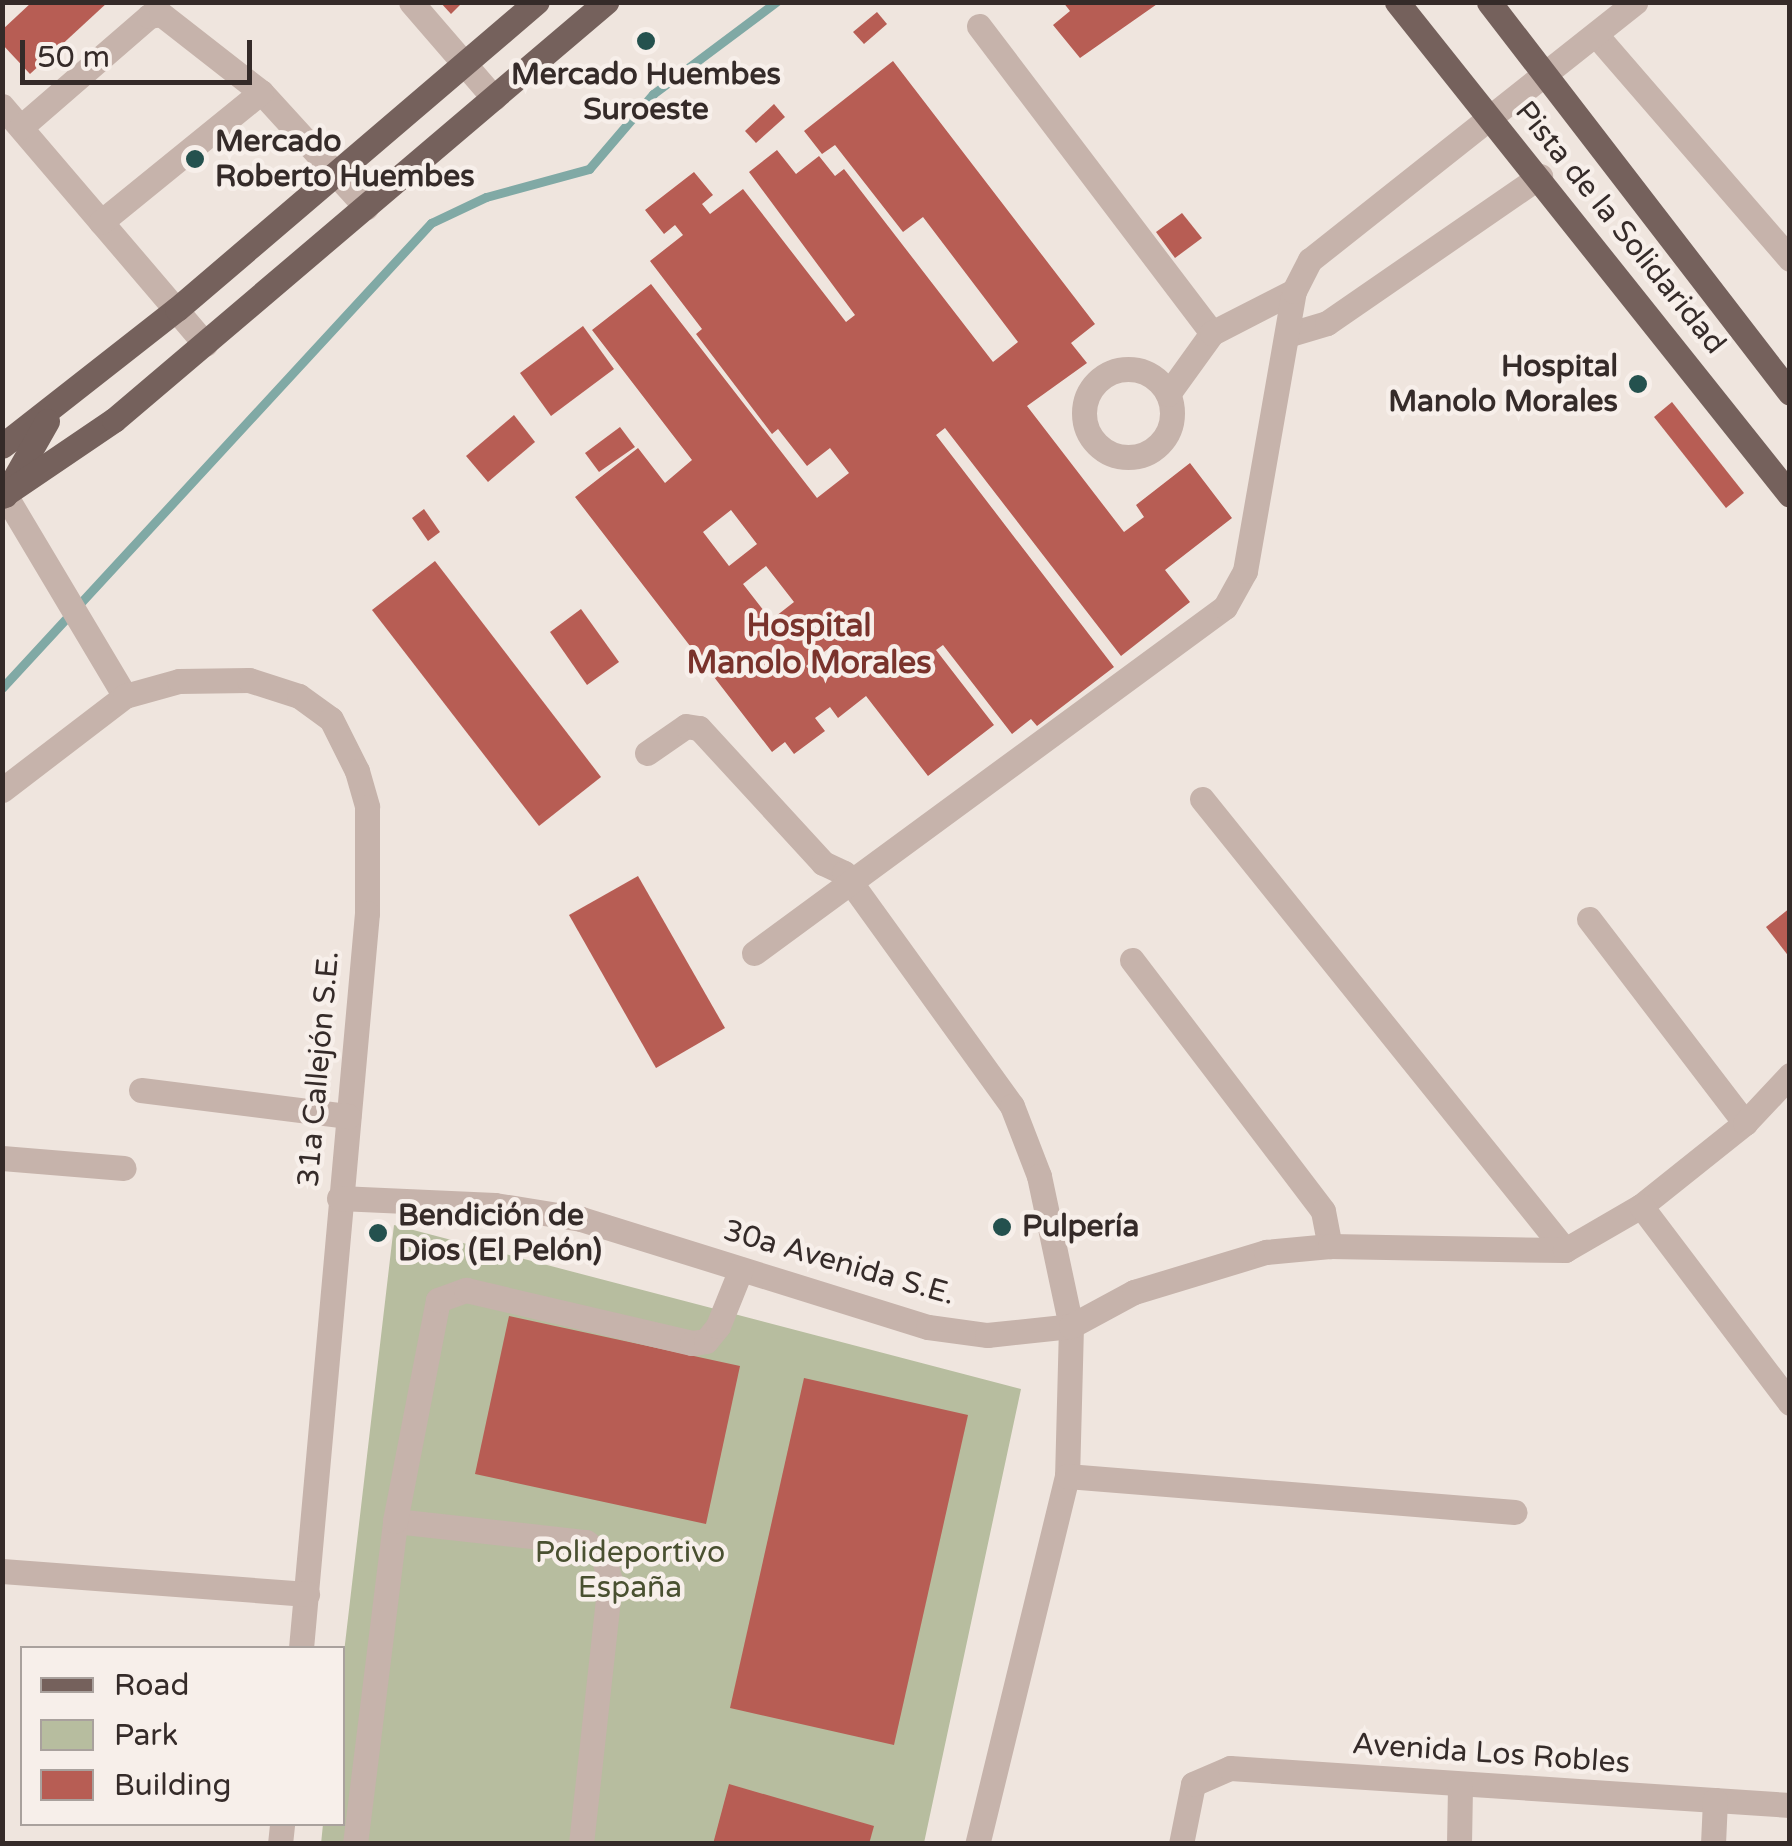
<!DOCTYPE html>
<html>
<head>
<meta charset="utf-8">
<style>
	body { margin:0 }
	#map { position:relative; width:1792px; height:1846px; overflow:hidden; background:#efe5de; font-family:"Varela Round",sans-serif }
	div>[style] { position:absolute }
	.green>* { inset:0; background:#b7bd9f }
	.stream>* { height:9px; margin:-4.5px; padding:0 4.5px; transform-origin:4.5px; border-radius:4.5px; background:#80a9a5 }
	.building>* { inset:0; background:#b75d54 }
	.minor>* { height:25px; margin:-12.5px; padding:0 12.5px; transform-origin:12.5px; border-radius:12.5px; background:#c6b3ab }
	.minor>.ring { margin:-12.5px; padding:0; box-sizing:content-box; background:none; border:25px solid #c6b3ab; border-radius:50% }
	.major>* { height:25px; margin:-12.5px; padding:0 12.5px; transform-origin:12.5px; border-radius:12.5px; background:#75615c }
	.dots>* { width:28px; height:28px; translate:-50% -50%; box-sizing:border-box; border:5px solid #f7efea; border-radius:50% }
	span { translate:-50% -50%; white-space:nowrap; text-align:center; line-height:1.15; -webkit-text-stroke:9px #f7efea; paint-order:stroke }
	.poi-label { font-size:30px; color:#352b29; font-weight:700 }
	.left { translate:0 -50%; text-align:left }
	.right { translate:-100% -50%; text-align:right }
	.street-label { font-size:30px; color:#352b29 }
	.park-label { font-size:30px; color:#495030 }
	.neighbourhood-label { font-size:32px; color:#7a332c; font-weight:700 }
	.frame { position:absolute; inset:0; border:5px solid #352b29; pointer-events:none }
	.legend { position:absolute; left:20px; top:1646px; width:325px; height:180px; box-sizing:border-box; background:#f7efea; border:2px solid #a9a19d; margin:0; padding:12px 18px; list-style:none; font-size:30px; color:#352b29 }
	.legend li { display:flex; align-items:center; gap:20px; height:50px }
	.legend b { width:50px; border:2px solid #a9a19d }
	.scale { position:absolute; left:20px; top:40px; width:232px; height:45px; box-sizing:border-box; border:5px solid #352b29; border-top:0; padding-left:12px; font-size:30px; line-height:35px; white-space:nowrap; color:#352b29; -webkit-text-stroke:8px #f7efea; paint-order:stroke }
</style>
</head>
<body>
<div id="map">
	<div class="green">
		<i style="clip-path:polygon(394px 1225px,1021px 1389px,924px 1843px,321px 1844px,323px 1824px,342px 1824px,343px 1661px)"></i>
	</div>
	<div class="stream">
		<i style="left:2px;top:688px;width:633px;rotate:-47.31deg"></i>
		<i style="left:431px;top:223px;width:61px;rotate:-25.3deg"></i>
		<i style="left:486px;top:197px;width:107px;rotate:-15.2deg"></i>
		<i style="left:589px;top:169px;width:99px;rotate:-49.5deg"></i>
		<i style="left:653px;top:94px;width:154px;rotate:-36.8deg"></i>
	</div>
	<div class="building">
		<i style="clip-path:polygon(32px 2px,108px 2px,30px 74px,2px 44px,2px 30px)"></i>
		<i style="clip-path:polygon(440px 2px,463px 2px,451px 14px)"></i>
		<i style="clip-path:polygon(1063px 2px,1160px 2px,1080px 58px,1053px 25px,1070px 11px)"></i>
		<i style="clip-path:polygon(877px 12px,887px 24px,864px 44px,853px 32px)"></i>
		<i style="clip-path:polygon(evenodd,893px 61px,1095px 324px,1071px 343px,1087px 363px,1027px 406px,1124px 532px,1144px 517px,1136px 505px,1190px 463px,1232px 518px,1165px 570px,1190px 602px,1121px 656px,945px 428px,936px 435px,1114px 667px,1037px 726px,1031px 719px,1012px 734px,943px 645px,936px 650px,994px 725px,928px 776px,866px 696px,838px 718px,830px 707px,815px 718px,825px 731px,794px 754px,785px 742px,772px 752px,575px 497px,638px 448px,665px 483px,692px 460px,592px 330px,651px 284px,817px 498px,849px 473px,830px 448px,807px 466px,778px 429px,772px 434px,696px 334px,702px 329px,650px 261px,683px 235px,675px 225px,664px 234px,645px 210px,694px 172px,713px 195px,702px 204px,710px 214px,743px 189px,846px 322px,855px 315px,749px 172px,777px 150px,796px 174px,819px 156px,835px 176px,844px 169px,993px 362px,1018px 342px,923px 217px,903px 232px,835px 145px,822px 154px,804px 131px,893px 61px,731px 510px,757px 544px,729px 566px,703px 532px,731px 510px,893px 61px,766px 566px,794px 602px,771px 620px,743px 584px,766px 566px,893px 61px,829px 648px,834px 654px,810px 671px,806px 666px,829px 648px)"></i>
		<i style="clip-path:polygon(774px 104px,785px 117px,756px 143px,745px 131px)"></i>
		<i style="clip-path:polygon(1182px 213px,1202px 238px,1175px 258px,1156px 232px)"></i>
		<i style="clip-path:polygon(583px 326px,614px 369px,551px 416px,520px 373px)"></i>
		<i style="clip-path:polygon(1672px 402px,1744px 493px,1726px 508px,1654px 417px)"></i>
		<i style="clip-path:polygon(514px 415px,535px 442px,488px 482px,466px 456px)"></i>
		<i style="clip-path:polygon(620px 427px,635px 447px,599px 472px,585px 453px)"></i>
		<i style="clip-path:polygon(424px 509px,440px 532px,428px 541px,412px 518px)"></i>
		<i style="clip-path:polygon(435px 561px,601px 777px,539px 826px,372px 610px)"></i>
		<i style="clip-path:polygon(581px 609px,619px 662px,587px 685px,550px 632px)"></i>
		<i style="clip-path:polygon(638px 876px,725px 1028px,656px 1068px,569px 915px)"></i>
		<i style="clip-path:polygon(1790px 908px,1790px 958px,1766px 927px)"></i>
		<i style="clip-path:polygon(509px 1316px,740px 1366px,706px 1524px,475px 1474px)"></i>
		<i style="clip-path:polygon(804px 1378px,968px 1415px,894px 1745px,730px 1708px)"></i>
		<i style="clip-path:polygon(729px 1784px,874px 1826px,869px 1844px,713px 1844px)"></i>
	</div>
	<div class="minor">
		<i style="left:411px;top:2px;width:127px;rotate:49.2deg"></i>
		<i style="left:979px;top:26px;width:385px;rotate:52.8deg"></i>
		<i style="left:1596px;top:35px;width:296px;rotate:49.1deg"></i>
		<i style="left:2px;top:106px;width:313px;rotate:49.5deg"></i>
		<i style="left:21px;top:127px;width:169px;rotate:-40.9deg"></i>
		<i style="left:149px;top:16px;width:12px;rotate:-9deg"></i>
		<i style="left:161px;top:14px;width:127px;rotate:38deg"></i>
		<i style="left:261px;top:92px;width:156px;rotate:47.6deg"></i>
		<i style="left:101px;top:222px;width:206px;rotate:-39.1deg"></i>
		<i style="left:1287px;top:335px;width:42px;rotate:-16.7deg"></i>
		<i style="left:1327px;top:323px;width:259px;rotate:-34.6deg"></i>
		<i class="ring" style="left:1084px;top:369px;width:63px;height:63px"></i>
		<i style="left:1168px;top:394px;width:75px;rotate:-54.2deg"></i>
		<i style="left:1212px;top:333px;width:92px;rotate:-27.1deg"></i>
		<i style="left:5px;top:495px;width:234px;rotate:59.2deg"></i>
		<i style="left:647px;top:753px;width:47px;rotate:-34.7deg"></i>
		<i style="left:686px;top:726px;width:13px;rotate:9deg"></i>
		<i style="left:699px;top:728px;width:183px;rotate:47.4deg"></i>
		<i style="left:823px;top:863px;width:23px;rotate:25deg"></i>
		<i style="left:844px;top:873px;width:287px;rotate:54.2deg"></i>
		<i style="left:1012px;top:1106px;width:75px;rotate:68.9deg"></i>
		<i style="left:1039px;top:1176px;width:153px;rotate:78deg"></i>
		<i style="left:1071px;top:1326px;width:150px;rotate:91.5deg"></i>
		<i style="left:1067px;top:1476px;width:379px;rotate:103.7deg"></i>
		<i style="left:2px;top:790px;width:155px;rotate:-37.4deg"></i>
		<i style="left:125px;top:696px;width:56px;rotate:-15.5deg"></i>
		<i style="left:179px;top:681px;width:70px;rotate:-0.8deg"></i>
		<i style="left:249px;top:680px;width:52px;rotate:17.7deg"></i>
		<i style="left:299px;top:696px;width:39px;rotate:36deg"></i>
		<i style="left:331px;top:719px;width:58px;rotate:63.4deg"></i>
		<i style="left:357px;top:771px;width:37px;rotate:74deg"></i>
		<i style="left:367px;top:807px;width:106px;rotate:90deg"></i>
		<i style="left:367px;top:913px;width:738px;rotate:95.13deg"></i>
		<i style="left:1202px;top:799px;width:579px;rotate:51.17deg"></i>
		<i style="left:1589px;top:919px;width:257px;rotate:52.6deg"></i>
		<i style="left:754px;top:953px;width:584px;rotate:-36.3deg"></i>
		<i style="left:1225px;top:607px;width:41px;rotate:-60.9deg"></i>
		<i style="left:1245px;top:571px;width:284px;rotate:-80.1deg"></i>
		<i style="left:1294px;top:291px;width:35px;rotate:-63deg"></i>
		<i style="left:1310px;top:260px;width:415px;rotate:-38.4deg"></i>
		<i style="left:1132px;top:960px;width:315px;rotate:52.7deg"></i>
		<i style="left:1323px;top:1211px;width:36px;rotate:79deg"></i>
		<i style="left:141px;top:1090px;width:209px;rotate:7.2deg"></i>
		<i style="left:2px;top:1158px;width:122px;rotate:4.7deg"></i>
		<i style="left:339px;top:1198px;width:156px;rotate:2.6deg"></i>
		<i style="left:495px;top:1205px;width:87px;rotate:9.2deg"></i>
		<i style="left:581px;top:1219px;width:363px;rotate:17.3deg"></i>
		<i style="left:928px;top:1327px;width:60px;rotate:7.7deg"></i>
		<i style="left:987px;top:1335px;width:84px;rotate:-6.1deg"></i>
		<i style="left:1071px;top:1326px;width:72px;rotate:-28.4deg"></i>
		<i style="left:1134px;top:1292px;width:138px;rotate:-16.9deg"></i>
		<i style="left:1266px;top:1252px;width:64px;rotate:-5.4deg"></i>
		<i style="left:1330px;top:1246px;width:235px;rotate:1deg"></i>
		<i style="left:1565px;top:1250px;width:88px;rotate:-30.1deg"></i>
		<i style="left:1641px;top:1206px;width:133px;rotate:-38.6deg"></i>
		<i style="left:1745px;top:1123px;width:66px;rotate:-46.8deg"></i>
		<i style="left:1641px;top:1206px;width:247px;rotate:52.9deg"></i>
		<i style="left:1067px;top:1476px;width:449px;rotate:4.6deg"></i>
		<i style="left:395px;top:1521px;width:192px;rotate:6.3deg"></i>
		<i style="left:586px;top:1542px;width:22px;rotate:39deg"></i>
		<i style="left:603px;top:1556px;width:26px;rotate:74deg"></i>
		<i style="left:610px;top:1581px;width:265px;rotate:96.3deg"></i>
		<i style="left:2px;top:1571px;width:306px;rotate:4.3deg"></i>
		<i style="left:280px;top:1844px;width:20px;rotate:-84deg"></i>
		<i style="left:355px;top:1844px;width:325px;rotate:-82.9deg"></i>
		<i style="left:395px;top:1521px;width:225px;rotate:-79deg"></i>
		<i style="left:438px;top:1300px;width:30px;rotate:-20deg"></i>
		<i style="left:466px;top:1290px;width:232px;rotate:13.2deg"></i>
		<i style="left:692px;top:1343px;width:14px;rotate:-8deg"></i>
		<i style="left:706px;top:1341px;width:19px;rotate:-51deg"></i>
		<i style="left:718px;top:1326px;width:61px;rotate:-68deg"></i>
		<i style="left:1181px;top:1844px;width:61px;rotate:-78.7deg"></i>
		<i style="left:1193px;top:1784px;width:40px;rotate:-23.4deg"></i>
		<i style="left:1230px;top:1768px;width:561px;rotate:3.78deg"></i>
		<i style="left:1459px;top:1844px;width:57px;rotate:-89deg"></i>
		<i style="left:1713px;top:1844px;width:44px;rotate:-87.4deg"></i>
	</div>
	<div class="major">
		<i style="left:1397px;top:2px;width:630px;rotate:51.44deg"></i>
		<i style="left:1489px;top:2px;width:493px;rotate:52.4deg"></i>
		<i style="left:2px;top:446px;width:222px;rotate:-38.1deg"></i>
		<i style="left:177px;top:309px;width:473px;rotate:-40.5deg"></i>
		<i style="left:5px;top:495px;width:85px;rotate:-60.4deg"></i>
		<i style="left:2px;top:496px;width:135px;rotate:-34.2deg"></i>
		<i style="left:114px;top:420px;width:646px;rotate:-40.35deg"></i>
	</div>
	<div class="dots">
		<i style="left:646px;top:41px;background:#24514e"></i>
		<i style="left:195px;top:159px;background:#24514e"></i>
		<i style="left:1638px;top:384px;background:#24514e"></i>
		<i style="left:1002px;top:1227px;background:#24514e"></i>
		<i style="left:378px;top:1233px;background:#24514e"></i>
	</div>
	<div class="poi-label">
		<span style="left:646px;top:92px">Mercado Huembes<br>Suroeste</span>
		<span class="left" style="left:215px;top:159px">Mercado<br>Roberto Huembes</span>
		<span class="right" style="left:1618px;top:384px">Hospital<br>Manolo Morales</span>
		<span class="left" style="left:398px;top:1233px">Bendición de<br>Dios (El Pelón)</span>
		<span class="left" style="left:1022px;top:1227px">Pulpería</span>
	</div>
	<div class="street-label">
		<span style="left:1620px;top:228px;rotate:51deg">Pista de la Solidaridad</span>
		<span style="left:319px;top:1069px;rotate:-85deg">31a Callejón S.E.</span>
		<span style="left:839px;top:1263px;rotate:16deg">30a Avenida S.E.</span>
		<span style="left:1491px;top:1754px;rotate:4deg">Avenida Los Robles</span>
	</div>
	<div class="park-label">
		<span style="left:630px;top:1570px">Polideportivo<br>España</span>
	</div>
	<div class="neighbourhood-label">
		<span style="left:809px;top:645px">Hospital<br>Manolo Morales</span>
	</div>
	<div class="frame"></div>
	<ul class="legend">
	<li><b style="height:12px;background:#75615c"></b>Road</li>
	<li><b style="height:28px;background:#b7bd9f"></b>Park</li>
	<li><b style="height:28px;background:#b75d54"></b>Building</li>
	</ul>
	<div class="scale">50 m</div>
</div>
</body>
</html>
